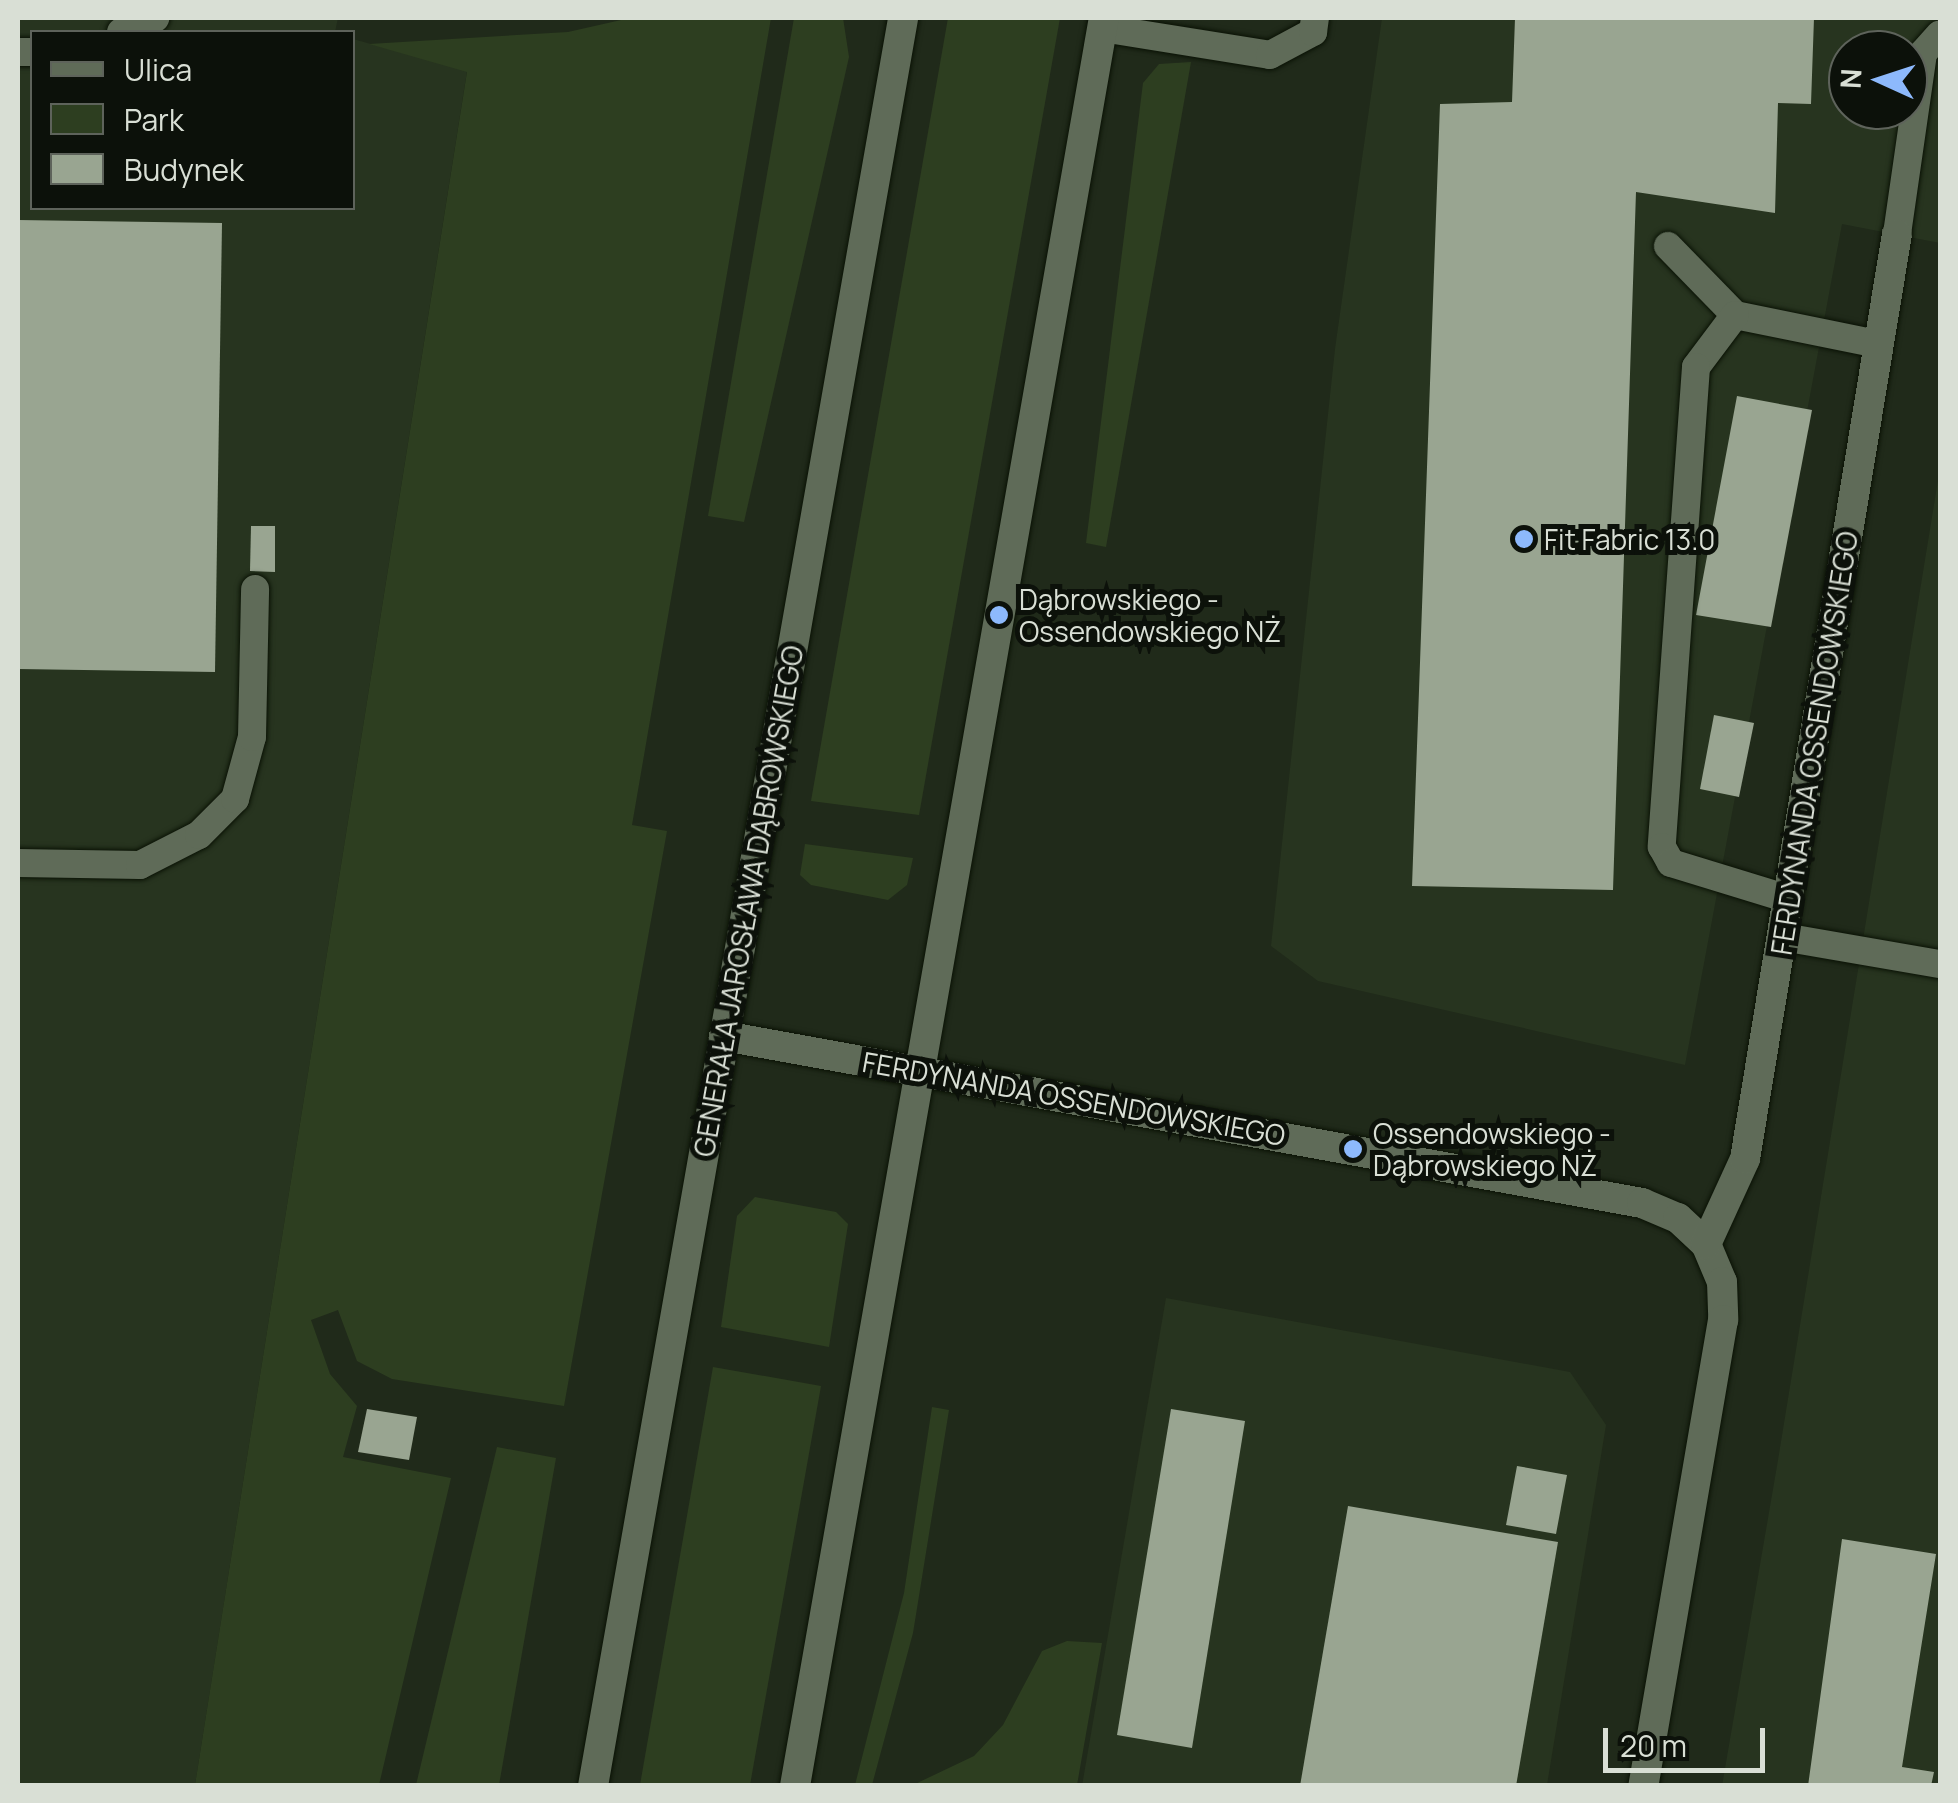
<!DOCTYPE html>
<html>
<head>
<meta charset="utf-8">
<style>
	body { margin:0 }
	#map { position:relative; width:1958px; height:1803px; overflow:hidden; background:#202a1a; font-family:Manrope,sans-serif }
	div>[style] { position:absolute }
	.built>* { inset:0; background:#27341f }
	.green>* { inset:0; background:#2d3e20 }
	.building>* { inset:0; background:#99a591 }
	.roads { filter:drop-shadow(0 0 2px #0a1205) drop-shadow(0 0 2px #0a1205) }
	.lane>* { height:28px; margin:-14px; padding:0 14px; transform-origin:14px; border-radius:14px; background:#5f6b58 }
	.street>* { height:30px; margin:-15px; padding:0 15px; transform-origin:15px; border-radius:15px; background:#5f6b58 }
	.secondary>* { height:30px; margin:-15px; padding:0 15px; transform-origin:15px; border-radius:15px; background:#5f6b58 }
	.dots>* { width:28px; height:28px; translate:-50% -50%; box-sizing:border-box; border:5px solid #0c110a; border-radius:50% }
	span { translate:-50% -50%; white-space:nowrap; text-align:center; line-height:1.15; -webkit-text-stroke:10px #0c110a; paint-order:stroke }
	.poi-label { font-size:28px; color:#d9dfd5 }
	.left { translate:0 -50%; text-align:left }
	.street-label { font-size:28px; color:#d9dfd5 }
	.frame { position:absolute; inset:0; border:20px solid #d9dfd5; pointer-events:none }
	.legend { position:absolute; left:30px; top:30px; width:325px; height:180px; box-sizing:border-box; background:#0c110a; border:2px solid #5e635b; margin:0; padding:12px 18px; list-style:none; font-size:30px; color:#d9dfd5 }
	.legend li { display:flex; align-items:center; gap:20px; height:50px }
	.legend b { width:50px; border:2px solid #5e635b }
	.north { position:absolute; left:1828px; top:30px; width:100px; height:100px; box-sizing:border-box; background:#0c110a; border:2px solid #5e635b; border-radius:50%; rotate:273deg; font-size:28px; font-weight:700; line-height:40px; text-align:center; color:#d9dfd5 }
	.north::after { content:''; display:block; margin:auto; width:35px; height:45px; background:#8db9fc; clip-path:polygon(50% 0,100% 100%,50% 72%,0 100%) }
	.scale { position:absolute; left:1603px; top:1728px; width:162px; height:45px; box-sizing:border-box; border:5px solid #d9dfd5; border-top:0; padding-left:12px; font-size:30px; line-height:35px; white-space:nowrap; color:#d9dfd5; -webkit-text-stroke:8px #0c110a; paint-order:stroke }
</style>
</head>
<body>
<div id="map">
	<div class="built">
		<i style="clip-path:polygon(18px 18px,338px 18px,335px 32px,32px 32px,32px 208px,352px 208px,353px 39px,467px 71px,195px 1785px,18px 1785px)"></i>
		<i style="clip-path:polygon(evenodd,1382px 18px,1940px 18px,1940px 243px,1842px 224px,1685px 1065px,1318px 981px,1271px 946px,1335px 349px,1382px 18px,1848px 50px,1908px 50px,1908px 110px,1848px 110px,1848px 50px)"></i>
		<i style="clip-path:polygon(1940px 468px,1940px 1785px,1722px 1786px,1778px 1460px)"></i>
		<i style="clip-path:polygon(1166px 1298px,1570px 1372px,1606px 1425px,1547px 1785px,1082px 1786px)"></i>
	</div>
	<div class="green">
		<i style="clip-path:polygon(630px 18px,771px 18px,632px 825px,667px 831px,564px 1406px,392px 1379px,357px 1361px,338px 1310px,311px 1320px,330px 1374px,357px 1406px,343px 1457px,451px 1478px,379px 1785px,195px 1785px,467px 72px,369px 44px,568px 32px)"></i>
		<i style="clip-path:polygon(794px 18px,843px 18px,849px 57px,744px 522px,708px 516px)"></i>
		<i style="clip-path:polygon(948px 18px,1060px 18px,919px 815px,811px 801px)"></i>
		<i style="clip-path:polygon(1191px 62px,1106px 547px,1086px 543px,1143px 83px,1159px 64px)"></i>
		<i style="clip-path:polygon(805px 844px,913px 858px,907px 885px,888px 900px,811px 885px,800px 875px)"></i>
		<i style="clip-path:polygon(755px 1197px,836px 1212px,848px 1224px,829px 1347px,721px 1327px,737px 1216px)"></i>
		<i style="clip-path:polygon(713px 1367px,821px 1386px,750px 1785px,640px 1785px)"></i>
		<i style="clip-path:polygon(932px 1407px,949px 1410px,913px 1633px,872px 1785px,855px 1785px,904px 1593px)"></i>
		<i style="clip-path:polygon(497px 1447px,556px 1458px,499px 1785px,416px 1785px)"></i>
		<i style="clip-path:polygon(1067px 1641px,1102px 1643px,1077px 1785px,913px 1785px,974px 1756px,1003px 1725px,1042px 1651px)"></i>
	</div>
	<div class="building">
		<i style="clip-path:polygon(1515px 18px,1814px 18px,1811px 104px,1778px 103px,1775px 213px,1636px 192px,1613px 890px,1412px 886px,1440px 104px,1512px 102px)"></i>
		<i style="clip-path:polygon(18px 220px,222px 223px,215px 672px,18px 669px)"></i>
		<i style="clip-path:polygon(1737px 396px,1812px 410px,1771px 627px,1696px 615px)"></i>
		<i style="clip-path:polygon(251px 526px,275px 526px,275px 572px,250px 571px)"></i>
		<i style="clip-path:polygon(1714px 715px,1754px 723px,1739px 797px,1700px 789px)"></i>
		<i style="clip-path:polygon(367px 1409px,417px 1417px,409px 1460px,358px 1452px)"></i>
		<i style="clip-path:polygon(1171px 1409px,1245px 1421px,1192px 1748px,1117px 1735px)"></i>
		<i style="clip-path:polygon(1517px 1466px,1567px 1475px,1556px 1534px,1506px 1525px)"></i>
		<i style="clip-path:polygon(1348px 1506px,1558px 1542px,1516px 1786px,1300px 1786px)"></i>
		<i style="clip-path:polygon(1842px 1539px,1936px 1554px,1902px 1767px,1934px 1772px,1931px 1786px,1808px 1786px)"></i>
	</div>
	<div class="roads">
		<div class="lane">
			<i style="left:1102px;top:28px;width:170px;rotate:9.1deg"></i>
			<i style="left:1270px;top:55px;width:49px;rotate:-28.1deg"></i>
			<i style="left:1313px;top:32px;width:14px;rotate:-82deg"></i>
			<i style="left:121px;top:32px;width:37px;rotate:-22deg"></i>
			<i style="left:18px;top:52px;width:14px"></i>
			<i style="left:1897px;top:234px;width:183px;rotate:-81.8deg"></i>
			<i style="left:1923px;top:53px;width:25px;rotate:-48deg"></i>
			<i style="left:1668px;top:246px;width:96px;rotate:45.8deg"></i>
			<i style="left:1735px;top:315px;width:146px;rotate:11.5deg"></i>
			<i style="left:1735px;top:315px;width:65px;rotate:126.9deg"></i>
			<i style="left:1696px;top:367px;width:481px;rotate:94.1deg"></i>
			<i style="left:1662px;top:847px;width:18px;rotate:61deg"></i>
			<i style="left:1671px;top:863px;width:123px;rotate:17deg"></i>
			<i style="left:18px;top:863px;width:122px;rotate:0.9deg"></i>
			<i style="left:140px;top:865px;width:66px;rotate:-27deg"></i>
			<i style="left:199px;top:835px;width:51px;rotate:-45deg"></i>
			<i style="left:235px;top:799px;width:64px;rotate:-74.7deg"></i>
			<i style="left:252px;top:737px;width:148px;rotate:-88.8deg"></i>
			<i style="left:1783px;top:937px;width:159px;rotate:9.8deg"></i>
		</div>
		<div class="street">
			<i style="left:724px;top:1036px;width:933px;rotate:10.31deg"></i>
			<i style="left:1642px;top:1203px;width:39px;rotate:23deg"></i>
			<i style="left:1678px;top:1218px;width:38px;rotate:43deg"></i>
			<i style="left:1706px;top:1244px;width:41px;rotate:67.2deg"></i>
			<i style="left:1722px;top:1282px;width:38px;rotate:88deg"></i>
			<i style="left:1723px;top:1320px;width:473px;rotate:99.7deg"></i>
			<i style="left:1706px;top:1244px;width:94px;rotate:-65.4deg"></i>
			<i style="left:1745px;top:1159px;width:937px;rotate:-80.67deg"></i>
		</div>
		<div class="secondary">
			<i style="left:593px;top:1786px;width:1795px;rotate:-80.05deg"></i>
			<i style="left:795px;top:1786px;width:1795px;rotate:-80.09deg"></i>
		</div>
	</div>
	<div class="dots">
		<i style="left:1524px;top:539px;background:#8db9fc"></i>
		<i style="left:999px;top:615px;background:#8db9fc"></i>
		<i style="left:1353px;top:1149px;background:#8db9fc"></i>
	</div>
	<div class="poi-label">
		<span class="left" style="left:1544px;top:539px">Fit Fabric 13.0</span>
		<span class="left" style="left:1019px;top:615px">Dąbrowskiego -<br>Ossendowskiego NŻ</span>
		<span class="left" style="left:1373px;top:1149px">Ossendowskiego -<br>Dąbrowskiego NŻ</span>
	</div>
	<div class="street-label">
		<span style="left:1814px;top:743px;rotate:-81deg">FERDYNANDA OSSENDOWSKIEGO</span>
		<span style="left:748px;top:901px;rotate:-80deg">GENERAŁA JAROSŁAWA DĄBROWSKIEGO</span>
		<span style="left:1074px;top:1098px;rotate:10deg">FERDYNANDA OSSENDOWSKIEGO</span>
	</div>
	<div class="frame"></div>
	<ul class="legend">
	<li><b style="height:12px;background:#5f6b58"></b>Ulica</li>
	<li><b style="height:28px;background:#2d3e20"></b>Park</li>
	<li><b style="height:28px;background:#99a591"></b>Budynek</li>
	</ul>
	<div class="north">N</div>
	<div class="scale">20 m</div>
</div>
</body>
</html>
